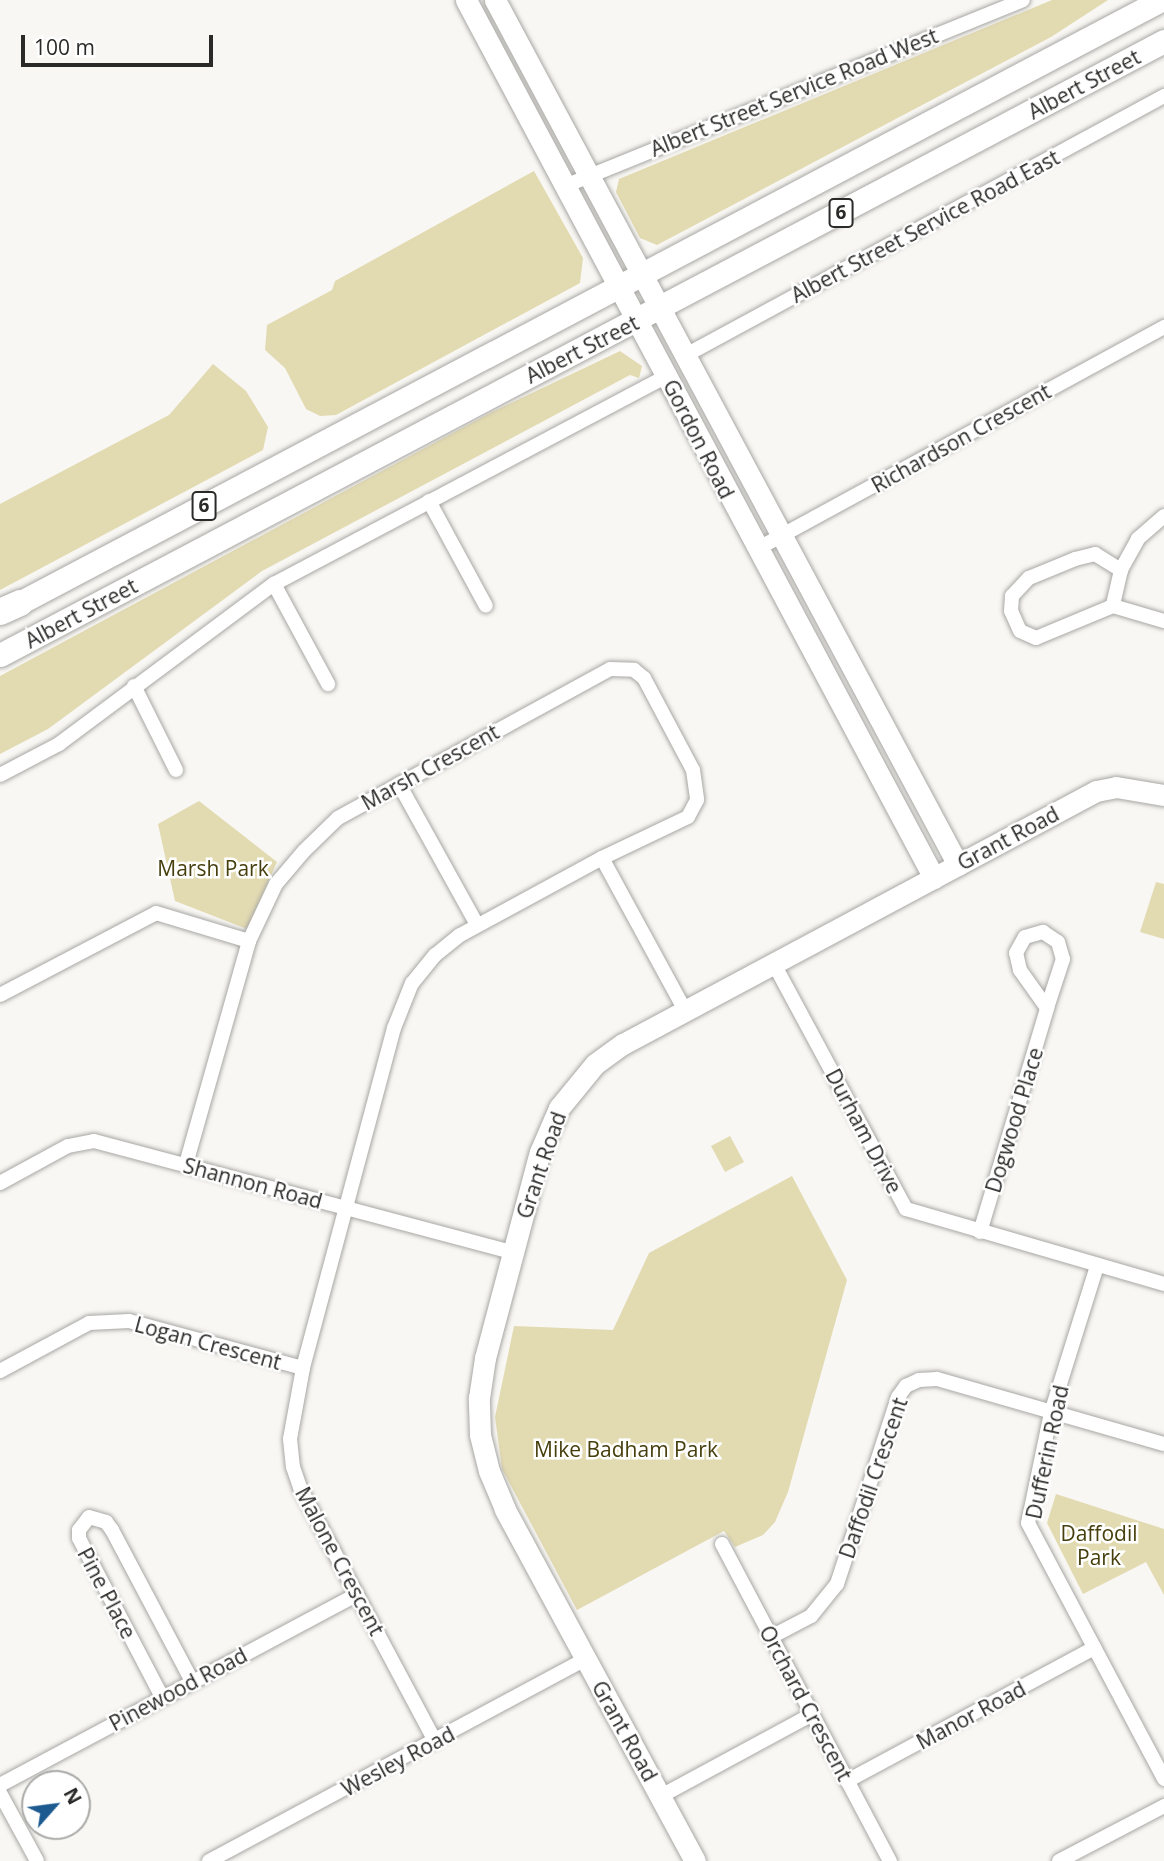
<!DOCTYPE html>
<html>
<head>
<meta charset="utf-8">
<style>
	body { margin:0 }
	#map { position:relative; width:1164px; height:1861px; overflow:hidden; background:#f8f7f3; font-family:"Open Sans",sans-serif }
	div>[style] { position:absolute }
	.green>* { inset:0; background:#e2dab1 }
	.roads { filter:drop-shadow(0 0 2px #a8a7a4) drop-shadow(0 0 2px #a8a7a4) }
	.street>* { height:14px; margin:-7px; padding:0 7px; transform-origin:7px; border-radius:7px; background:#fff }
	.secondary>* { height:21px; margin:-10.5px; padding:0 10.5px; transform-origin:10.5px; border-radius:10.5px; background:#fff }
	.primary>* { height:23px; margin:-11.5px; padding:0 11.5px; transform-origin:11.5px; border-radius:11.5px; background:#fff }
	.highway>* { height:26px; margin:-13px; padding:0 13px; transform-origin:13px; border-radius:13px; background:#fff }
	span { translate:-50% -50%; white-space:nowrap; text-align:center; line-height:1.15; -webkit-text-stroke:5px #fff; paint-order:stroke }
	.shield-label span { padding:2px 5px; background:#fff; border:2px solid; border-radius:5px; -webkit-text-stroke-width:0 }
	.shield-label { font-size:19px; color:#2a2a29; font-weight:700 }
	.street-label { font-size:21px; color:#2a2a29 }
	.park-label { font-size:21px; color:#463e0c }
	.north { position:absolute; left:21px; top:1770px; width:70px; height:70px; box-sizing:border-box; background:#fff; border:2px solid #aaaaa9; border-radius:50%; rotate:62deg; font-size:19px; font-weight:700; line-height:28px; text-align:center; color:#2a2a29 }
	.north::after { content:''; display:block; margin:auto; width:24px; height:32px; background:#1c5a90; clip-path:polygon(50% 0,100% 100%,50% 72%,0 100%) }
	.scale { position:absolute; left:21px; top:35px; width:192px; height:32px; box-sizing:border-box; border:4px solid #2a2a29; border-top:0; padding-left:9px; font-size:21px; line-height:24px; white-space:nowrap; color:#2a2a29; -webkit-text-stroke:5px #fff; paint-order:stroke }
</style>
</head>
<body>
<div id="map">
	<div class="green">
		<i style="clip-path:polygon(1052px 0,1108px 0,1051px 37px,657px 245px,640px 238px,616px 192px,619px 179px)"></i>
		<i style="clip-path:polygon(534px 171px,583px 258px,580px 283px,336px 415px,320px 416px,306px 409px,285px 368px,265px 350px,267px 325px,332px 290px,335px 281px)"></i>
		<i style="clip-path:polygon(620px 351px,642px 366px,639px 378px,630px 375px,262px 571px,48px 729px,0 754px,0 676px,490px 413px)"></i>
		<i style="clip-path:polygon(213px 364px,246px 391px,268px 427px,263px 450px,0 590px,0 504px,169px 415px)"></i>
		<i style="clip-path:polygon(199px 801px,277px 862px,247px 929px,175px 901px,158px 824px)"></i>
		<i style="clip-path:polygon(1156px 882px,1164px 884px,1164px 939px,1140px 932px)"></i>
		<i style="clip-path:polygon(730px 1136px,744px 1162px,725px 1172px,711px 1146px)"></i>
		<i style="clip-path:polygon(792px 1176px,847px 1280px,788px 1492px,775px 1522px,763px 1535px,735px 1547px,724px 1531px,577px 1610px,502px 1469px,495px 1417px,514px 1326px,613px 1330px,649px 1253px)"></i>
		<i style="clip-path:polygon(1056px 1494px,1164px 1529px,1164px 1595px,1146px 1562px,1083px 1594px,1047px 1523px)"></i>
	</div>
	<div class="roads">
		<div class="street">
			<i style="left:565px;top:186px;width:494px;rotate:-22.1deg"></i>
			<i style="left:686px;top:355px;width:544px;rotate:-28.45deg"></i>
			<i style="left:429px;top:501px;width:119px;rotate:61.5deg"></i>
			<i style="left:1164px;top:516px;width:35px;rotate:139deg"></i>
			<i style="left:1138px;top:539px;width:35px;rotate:119deg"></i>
			<i style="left:1121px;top:570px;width:37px;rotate:103deg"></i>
			<i style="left:1113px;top:606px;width:53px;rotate:16.4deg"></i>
			<i style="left:757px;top:549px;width:464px;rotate:-28.6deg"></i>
			<i style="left:274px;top:584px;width:114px;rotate:61.6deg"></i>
			<i style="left:1113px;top:606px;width:83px;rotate:157.4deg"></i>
			<i style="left:1036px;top:638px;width:17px;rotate:-156deg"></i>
			<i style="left:1020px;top:631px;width:22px;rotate:-114deg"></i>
			<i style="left:1011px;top:611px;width:15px;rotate:-86deg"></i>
			<i style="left:1012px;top:596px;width:25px;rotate:-47deg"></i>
			<i style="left:1029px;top:578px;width:50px;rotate:-22.4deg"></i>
			<i style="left:1075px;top:559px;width:21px;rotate:-14deg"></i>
			<i style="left:1095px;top:554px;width:31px;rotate:32deg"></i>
			<i style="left:134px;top:686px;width:94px;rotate:63.4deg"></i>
			<i style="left:0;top:775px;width:67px;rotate:-27.7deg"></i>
			<i style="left:59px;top:744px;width:268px;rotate:-36.7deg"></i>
			<i style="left:274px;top:584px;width:445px;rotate:-27.9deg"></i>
			<i style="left:399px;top:784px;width:161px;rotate:61deg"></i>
			<i style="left:602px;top:858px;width:173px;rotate:61.4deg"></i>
			<i style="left:1043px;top:932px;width:18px;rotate:34deg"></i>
			<i style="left:1058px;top:942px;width:18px;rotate:74deg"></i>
			<i style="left:1063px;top:959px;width:52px;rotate:108.1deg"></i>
			<i style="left:1047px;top:1008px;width:47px;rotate:-125.4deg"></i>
			<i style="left:1020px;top:970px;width:17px;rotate:-103deg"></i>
			<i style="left:1016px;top:953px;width:18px;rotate:-61deg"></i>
			<i style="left:1025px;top:937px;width:19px;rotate:-16deg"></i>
			<i style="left:774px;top:964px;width:278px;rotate:61.7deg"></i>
			<i style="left:906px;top:1209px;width:269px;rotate:16.2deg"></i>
			<i style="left:0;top:995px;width:176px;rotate:-27.7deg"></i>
			<i style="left:156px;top:913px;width:97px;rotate:16.8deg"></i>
			<i style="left:186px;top:1164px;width:232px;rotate:-74.2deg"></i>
			<i style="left:249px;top:941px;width:63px;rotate:-64.7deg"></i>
			<i style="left:276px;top:884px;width:43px;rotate:-49.7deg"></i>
			<i style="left:304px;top:851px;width:47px;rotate:-44.1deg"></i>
			<i style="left:338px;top:818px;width:310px;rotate:-28.7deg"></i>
			<i style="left:610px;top:669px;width:24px;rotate:2deg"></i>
			<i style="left:634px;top:670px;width:13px;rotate:39deg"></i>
			<i style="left:644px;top:678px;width:104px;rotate:62deg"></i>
			<i style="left:693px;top:770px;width:30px;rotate:82deg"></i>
			<i style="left:697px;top:800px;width:19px;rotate:118deg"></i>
			<i style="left:688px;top:817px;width:95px;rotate:154.5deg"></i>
			<i style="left:602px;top:858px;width:162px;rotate:151.5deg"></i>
			<i style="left:460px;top:935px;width:32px;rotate:141deg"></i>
			<i style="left:435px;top:955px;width:36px;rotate:129deg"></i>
			<i style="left:412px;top:983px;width:48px;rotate:111.8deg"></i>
			<i style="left:394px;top:1028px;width:352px;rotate:105deg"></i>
			<i style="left:303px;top:1368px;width:72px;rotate:100.4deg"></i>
			<i style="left:290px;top:1439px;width:28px;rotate:84deg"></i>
			<i style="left:293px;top:1467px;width:24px;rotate:71deg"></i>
			<i style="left:301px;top:1490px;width:285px;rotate:61.9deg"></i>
			<i style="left:0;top:1183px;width:77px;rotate:-28.6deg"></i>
			<i style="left:68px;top:1146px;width:26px;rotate:-11deg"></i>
			<i style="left:94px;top:1141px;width:432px;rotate:14.9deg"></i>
			<i style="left:980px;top:1232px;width:234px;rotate:-73.3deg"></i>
			<i style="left:1097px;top:1266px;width:154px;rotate:107.4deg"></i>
			<i style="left:1051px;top:1413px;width:112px;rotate:101.8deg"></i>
			<i style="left:1028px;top:1523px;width:290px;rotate:62deg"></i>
			<i style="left:0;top:1371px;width:101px;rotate:-28.3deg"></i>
			<i style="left:89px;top:1323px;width:40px;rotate:-2.9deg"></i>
			<i style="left:129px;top:1321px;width:180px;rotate:15.1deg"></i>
			<i style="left:722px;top:1544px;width:359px;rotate:62.1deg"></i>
			<i style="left:771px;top:1637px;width:45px;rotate:-27.7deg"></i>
			<i style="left:811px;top:1616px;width:41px;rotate:-50.9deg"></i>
			<i style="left:837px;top:1584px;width:197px;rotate:-71.9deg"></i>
			<i style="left:898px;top:1397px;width:14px;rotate:-54deg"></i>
			<i style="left:906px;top:1386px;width:14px;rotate:-25deg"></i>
			<i style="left:919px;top:1380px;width:18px;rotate:-3deg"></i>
			<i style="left:937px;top:1379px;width:236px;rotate:16deg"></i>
			<i style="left:162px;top:1697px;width:179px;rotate:-117.6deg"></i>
			<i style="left:79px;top:1538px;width:8px;rotate:-90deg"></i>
			<i style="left:79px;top:1530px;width:16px;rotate:-52deg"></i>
			<i style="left:89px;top:1517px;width:18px;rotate:16deg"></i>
			<i style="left:106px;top:1522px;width:10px;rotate:53deg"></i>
			<i style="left:112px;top:1530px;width:171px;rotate:62.1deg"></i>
			<i style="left:847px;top:1781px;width:281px;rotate:-28.3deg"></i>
			<i style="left:0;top:1785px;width:405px;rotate:-28.1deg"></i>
			<i style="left:0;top:1793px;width:77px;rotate:61.4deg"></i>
			<i style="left:661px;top:1796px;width:170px;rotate:-28.4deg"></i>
			<i style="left:209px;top:1861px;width:428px;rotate:-28.2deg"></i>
			<i style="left:1059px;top:1861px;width:119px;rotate:-27.6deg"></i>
		</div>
		<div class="secondary">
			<i style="left:466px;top:0;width:995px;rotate:61.94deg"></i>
			<i style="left:495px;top:0;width:981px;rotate:61.84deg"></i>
			<i style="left:695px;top:1861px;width:400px;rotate:-118.4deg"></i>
			<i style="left:505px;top:1509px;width:41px;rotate:-112.8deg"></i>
			<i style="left:489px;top:1471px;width:38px;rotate:-104deg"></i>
			<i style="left:480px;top:1434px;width:36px;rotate:-92deg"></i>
			<i style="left:479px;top:1398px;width:40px;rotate:-81.5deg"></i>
			<i style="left:485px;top:1358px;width:213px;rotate:-75.1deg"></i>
			<i style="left:540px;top:1152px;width:48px;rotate:-66.6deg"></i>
			<i style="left:559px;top:1108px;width:57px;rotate:-50.7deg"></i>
			<i style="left:595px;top:1064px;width:34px;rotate:-36deg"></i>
			<i style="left:623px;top:1044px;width:536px;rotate:-28.14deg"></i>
			<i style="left:1096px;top:791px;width:20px;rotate:-11deg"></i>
			<i style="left:1116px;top:787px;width:49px;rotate:9.5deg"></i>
		</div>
		<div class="primary">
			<i style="left:6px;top:610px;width:1306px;rotate:-27.84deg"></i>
			<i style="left:0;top:655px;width:1316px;rotate:-27.81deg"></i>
		</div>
		<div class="highway">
			<i style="left:0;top:612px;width:22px;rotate:-24deg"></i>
		</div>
	</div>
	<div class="shield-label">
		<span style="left:841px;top:213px">6</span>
		<span style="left:204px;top:506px">6</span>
	</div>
	<div class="street-label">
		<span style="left:1084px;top:84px;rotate:-28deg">Albert Street</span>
		<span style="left:794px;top:92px;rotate:-22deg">Albert Street Service Road West</span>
		<span style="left:925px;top:226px;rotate:-28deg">Albert Street Service Road East</span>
		<span style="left:582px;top:349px;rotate:-27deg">Albert Street</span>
		<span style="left:961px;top:438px;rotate:-29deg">Richardson Crescent</span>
		<span style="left:699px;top:439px;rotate:63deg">Gordon Road</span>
		<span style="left:81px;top:613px;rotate:-28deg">Albert Street</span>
		<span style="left:430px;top:767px;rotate:-29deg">Marsh Crescent</span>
		<span style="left:1008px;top:838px;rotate:-28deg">Grant Road</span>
		<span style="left:1014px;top:1120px;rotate:-73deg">Dogwood Place</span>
		<span style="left:864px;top:1131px;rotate:62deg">Durham Drive</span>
		<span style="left:541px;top:1165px;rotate:-71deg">Grant Road</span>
		<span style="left:253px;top:1183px;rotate:15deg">Shannon Road</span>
		<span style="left:208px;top:1343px;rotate:15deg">Logan Crescent</span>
		<span style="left:1047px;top:1452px;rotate:-78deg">Dufferin Road</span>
		<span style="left:873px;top:1478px;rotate:-71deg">Daffodil Crescent</span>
		<span style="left:340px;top:1561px;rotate:62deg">Malone Crescent</span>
		<span style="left:107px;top:1593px;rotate:62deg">Pine Place</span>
		<span style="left:178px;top:1689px;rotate:-28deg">Pinewood Road</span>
		<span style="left:806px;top:1703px;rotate:62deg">Orchard Crescent</span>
		<span style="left:971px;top:1715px;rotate:-28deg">Manor Road</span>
		<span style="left:625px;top:1731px;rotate:61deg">Grant Road</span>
		<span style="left:398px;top:1761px;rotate:-28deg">Wesley Road</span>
	</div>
	<div class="park-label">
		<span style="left:213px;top:868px">Marsh Park</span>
		<span style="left:626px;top:1449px">Mike Badham Park</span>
		<span style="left:1099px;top:1545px">Daffodil<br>Park</span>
	</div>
	<div class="north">N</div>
	<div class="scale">100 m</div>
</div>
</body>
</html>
